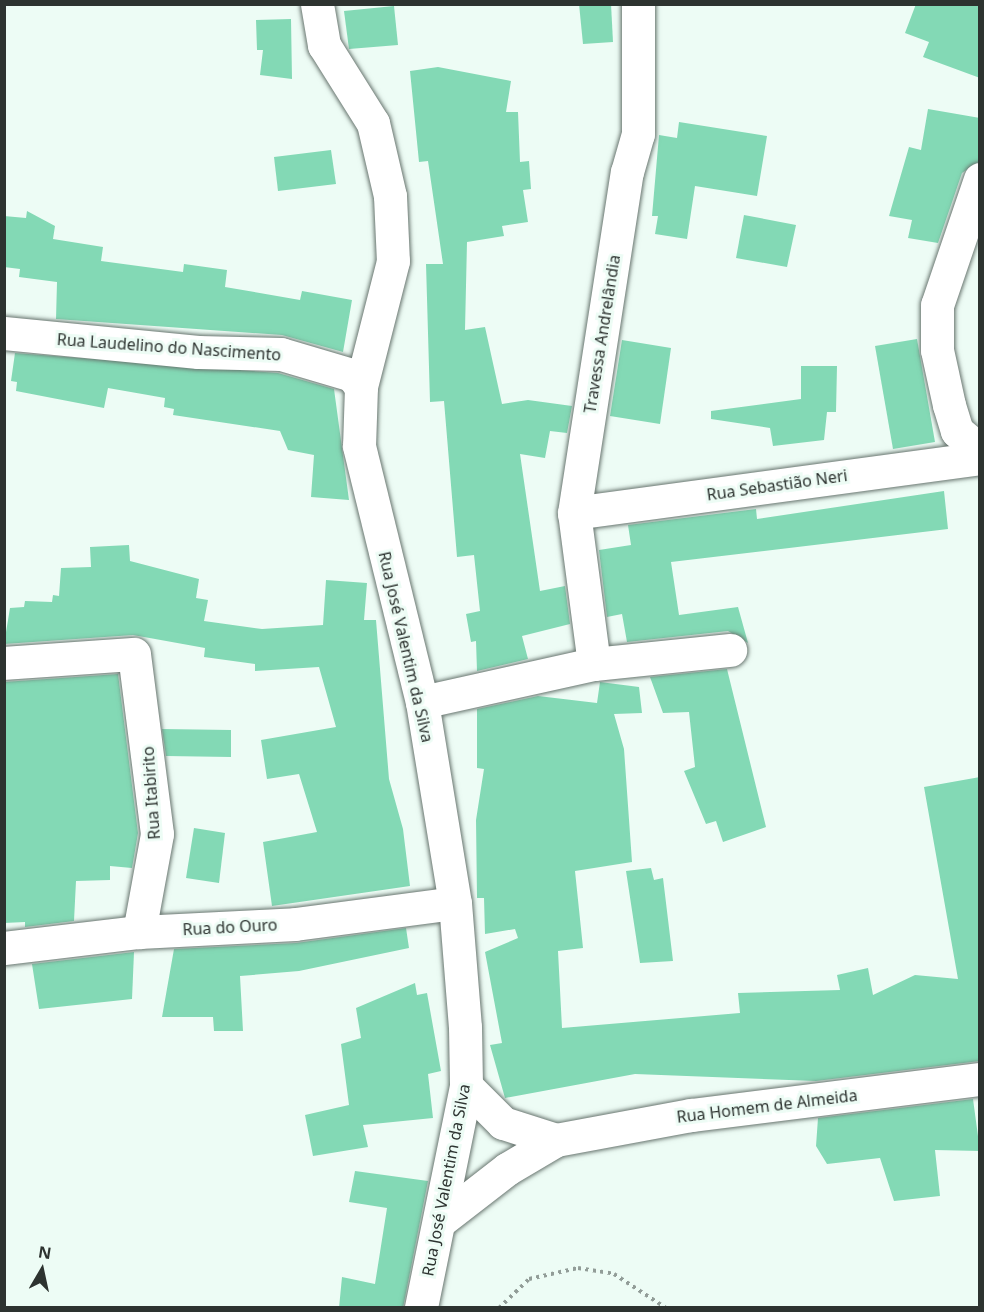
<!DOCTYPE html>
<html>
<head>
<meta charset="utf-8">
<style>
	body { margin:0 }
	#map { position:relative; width:984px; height:1312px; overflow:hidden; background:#edfcf5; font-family:"Noto Sans",sans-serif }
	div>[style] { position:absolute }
	.building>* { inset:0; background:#83d9b5 }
	.path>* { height:4px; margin-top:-2px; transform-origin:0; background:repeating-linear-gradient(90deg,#929d98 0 3px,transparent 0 7.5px) }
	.roads { filter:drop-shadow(0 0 2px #697670) drop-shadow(0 0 2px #697670) }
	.street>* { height:33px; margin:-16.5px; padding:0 16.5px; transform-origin:16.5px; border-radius:16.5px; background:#fff }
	span { translate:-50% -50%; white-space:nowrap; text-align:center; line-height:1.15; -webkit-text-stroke:6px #edfcf5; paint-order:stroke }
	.street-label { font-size:16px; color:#2d3330 }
	.frame { position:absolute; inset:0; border:6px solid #2d3330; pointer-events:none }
	.north { position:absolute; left:12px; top:1240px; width:60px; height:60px; -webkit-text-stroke:4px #edfcf5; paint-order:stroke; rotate:9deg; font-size:16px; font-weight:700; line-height:24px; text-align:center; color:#2d3330 }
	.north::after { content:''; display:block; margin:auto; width:21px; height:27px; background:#2d3330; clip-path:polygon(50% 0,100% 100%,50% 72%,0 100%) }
</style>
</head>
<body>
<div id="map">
	<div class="building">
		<i style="clip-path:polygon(579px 4px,611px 4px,613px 42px,583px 44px)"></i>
		<i style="clip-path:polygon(916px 4px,980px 4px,980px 78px,923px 57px,929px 42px,905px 33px)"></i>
		<i style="clip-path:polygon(394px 6px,398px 45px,349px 49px,344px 11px)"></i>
		<i style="clip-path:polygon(291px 19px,292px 79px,260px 75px,263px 50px,257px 50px,256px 20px)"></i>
		<i style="clip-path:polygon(438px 67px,511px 81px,506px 112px,518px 112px,520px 162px,529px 161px,531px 189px,523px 190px,528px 222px,502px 226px,504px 236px,467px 242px,465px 330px,485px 327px,502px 404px,528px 400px,572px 406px,567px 433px,550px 431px,545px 458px,520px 454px,540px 591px,565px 586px,570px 624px,522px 636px,528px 659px,477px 671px,476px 641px,471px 642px,466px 614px,480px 611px,474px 555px,457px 557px,444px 401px,430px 402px,426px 264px,443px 264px,428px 161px,419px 162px,410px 71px)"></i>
		<i style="clip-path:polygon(928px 109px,980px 118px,980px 161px,962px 173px,938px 243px,908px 238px,912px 220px,889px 216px,909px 147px,921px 150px)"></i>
		<i style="clip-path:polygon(679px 122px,767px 136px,757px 196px,695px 186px,687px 239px,655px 234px,658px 216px,652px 216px,659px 135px,677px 138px)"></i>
		<i style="clip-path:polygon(331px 150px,336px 184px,278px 191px,274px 157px)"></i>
		<i style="clip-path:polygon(27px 211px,55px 226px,53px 239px,103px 247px,101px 261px,183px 272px,184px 264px,227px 270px,225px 287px,300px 300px,302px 291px,352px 300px,343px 352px,282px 335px,56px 319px,57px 282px,19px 277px,20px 269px,4px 267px,4px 216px,26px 218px)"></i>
		<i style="clip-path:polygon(744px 215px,796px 225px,787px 267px,736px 258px)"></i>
		<i style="clip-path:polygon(917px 339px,935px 442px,893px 449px,875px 346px)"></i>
		<i style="clip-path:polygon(622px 340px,671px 348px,660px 424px,610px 416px)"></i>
		<i style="clip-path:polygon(15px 353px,278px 373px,334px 389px,349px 500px,311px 497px,314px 455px,288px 450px,280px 431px,173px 415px,174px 409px,164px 407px,165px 398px,108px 388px,104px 408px,16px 391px,17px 382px,11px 381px)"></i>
		<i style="clip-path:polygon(801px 366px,837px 366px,836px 412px,827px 412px,824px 440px,773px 446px,770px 428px,711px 419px,711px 411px,801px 399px)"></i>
		<i style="clip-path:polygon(944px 491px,948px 529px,671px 562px,679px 615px,738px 607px,748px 643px,728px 631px,627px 642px,622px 614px,607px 617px,599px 550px,631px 545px,628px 525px,756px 509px,757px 519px)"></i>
		<i style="clip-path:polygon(129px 545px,130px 561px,199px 579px,196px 598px,208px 600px,204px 621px,262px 629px,323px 625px,326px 580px,367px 583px,364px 620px,376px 620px,389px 779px,403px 829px,410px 886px,272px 906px,263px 842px,317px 832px,299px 774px,267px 779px,261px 740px,336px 727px,319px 667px,255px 671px,255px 664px,204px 657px,205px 648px,133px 635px,4px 644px,10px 608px,24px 607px,25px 601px,52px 602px,53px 595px,59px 596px,61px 568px,91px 567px,90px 547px)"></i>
		<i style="clip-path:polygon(727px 669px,766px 827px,723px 842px,716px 821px,706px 824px,684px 771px,695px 767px,689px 712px,663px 713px,650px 677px)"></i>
		<i style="clip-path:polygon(118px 674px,138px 833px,132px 868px,110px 866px,110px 880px,76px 881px,74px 921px,25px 927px,25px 922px,4px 923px,4px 682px)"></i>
		<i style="clip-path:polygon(600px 682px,639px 687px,642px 713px,614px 714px,624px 749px,632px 862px,575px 871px,583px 948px,558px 951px,562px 1028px,740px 1013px,738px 993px,840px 990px,837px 975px,868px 968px,873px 995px,915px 975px,958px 979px,924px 787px,980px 777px,980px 1061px,816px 1081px,635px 1074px,505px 1098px,490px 1045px,502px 1043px,485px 952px,518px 938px,515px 929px,485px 934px,484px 898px,477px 898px,476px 820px,484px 769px,477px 768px,477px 709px,538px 696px,597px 703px)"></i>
		<i style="clip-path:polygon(162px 729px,231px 730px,231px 757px,166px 756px)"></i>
		<i style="clip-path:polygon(194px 828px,225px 833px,219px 883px,186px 878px)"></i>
		<i style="clip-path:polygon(651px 868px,654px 880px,663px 878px,673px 961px,640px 963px,626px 871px)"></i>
		<i style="clip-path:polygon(406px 928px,409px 948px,299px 971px,240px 976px,243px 1031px,214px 1031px,213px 1017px,162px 1017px,174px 949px,296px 943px)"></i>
		<i style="clip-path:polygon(134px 952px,132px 999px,39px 1009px,32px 964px)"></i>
		<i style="clip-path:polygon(415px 983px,417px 995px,427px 993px,441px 1071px,428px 1074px,433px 1118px,363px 1125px,368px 1147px,313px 1156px,305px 1115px,349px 1105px,341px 1044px,361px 1038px,356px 1008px)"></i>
		<i style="clip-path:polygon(973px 1099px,980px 1151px,935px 1150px,940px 1196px,894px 1201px,880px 1158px,827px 1164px,816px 1146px,818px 1118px)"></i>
		<i style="clip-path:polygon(355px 1171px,428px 1181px,403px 1308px,339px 1308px,342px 1277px,375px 1284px,387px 1208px,349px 1202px)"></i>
	</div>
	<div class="path">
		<i style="left:499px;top:1308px;width:42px;rotate:-44deg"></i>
		<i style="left:529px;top:1279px;width:50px;rotate:-12.7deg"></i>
		<i style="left:578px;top:1268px;width:36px;rotate:9deg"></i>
		<i style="left:614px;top:1274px;width:62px;rotate:33.2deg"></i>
	</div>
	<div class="roads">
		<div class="street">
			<i style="left:317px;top:4px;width:42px;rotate:80.3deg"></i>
			<i style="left:324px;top:45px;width:92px;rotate:57.9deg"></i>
			<i style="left:373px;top:123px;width:75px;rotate:76.9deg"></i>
			<i style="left:390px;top:196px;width:65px;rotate:87.4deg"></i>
			<i style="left:393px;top:261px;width:130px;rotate:104.3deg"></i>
			<i style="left:361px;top:387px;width:59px;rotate:91.9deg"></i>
			<i style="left:359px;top:446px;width:264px;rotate:76.2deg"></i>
			<i style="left:422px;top:702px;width:204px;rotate:80.7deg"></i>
			<i style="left:455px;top:903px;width:124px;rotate:85.4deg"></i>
			<i style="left:465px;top:1027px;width:59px;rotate:89deg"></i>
			<i style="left:466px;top:1086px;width:227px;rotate:101.5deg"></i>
			<i style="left:980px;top:179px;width:133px;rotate:108.8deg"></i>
			<i style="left:937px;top:305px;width:45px;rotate:90deg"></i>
			<i style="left:937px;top:350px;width:56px;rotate:77.7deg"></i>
			<i style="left:949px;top:405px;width:27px;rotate:73deg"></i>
			<i style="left:957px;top:431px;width:30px;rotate:40deg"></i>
			<i style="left:4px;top:333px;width:195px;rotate:5.6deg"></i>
			<i style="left:198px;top:352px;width:83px;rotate:1.4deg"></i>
			<i style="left:281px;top:354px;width:74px;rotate:16.5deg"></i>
			<i style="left:352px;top:375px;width:15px;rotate:53deg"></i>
			<i style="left:574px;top:513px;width:410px;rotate:-7.7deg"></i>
			<i style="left:4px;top:663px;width:130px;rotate:-4deg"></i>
			<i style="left:134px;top:654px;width:181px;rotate:82.7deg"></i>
			<i style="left:157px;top:834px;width:100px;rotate:100.4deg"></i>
			<i style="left:594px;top:664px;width:152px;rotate:-97.5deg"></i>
			<i style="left:574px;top:513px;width:345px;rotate:-81.2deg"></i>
			<i style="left:627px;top:172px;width:40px;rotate:-74deg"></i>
			<i style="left:638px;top:134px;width:130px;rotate:-90deg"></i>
			<i style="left:422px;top:702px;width:176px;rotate:-12.5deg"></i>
			<i style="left:594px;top:664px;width:137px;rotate:-5.9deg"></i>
			<i style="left:4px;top:948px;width:136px;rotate:-6.8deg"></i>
			<i style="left:139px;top:932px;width:156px;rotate:-2.9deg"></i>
			<i style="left:295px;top:924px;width:161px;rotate:-7.5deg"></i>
			<i style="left:556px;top:1140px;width:137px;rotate:-10.5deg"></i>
			<i style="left:691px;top:1115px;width:291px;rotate:-7.1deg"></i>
			<i style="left:440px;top:1221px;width:85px;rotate:-37.8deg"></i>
			<i style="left:507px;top:1169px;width:57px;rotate:-30.6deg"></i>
			<i style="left:556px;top:1140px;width:56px;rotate:-162.2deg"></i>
			<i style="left:503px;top:1123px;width:52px;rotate:-135deg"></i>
		</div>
	</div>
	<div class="street-label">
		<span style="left:602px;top:334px;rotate:-81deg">Travessa Andrelândia</span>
		<span style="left:169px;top:347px;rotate:4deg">Rua Laudelino do Nascimento</span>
		<span style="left:777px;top:485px;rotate:-8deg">Rua Sebastião Neri</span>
		<span style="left:406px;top:647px;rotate:77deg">Rua José Valentim da Silva</span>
		<span style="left:151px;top:793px;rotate:-94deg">Rua Itabirito</span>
		<span style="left:230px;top:927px;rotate:-3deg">Rua do Ouro</span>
		<span style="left:767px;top:1106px;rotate:-7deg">Rua Homem de Almeida</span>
		<span style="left:446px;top:1180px;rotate:-79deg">Rua José Valentim da Silva</span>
	</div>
	<div class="frame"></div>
	<div class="north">N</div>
</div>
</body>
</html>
